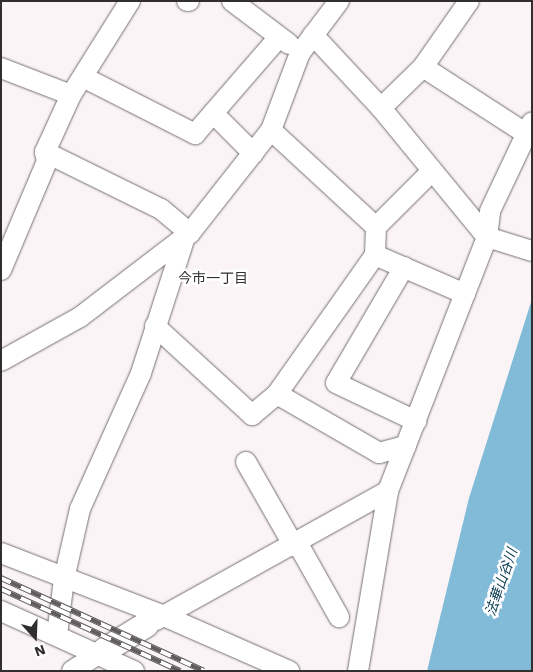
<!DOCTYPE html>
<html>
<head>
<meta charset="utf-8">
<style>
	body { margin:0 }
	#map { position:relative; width:533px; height:672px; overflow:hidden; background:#fbf4f6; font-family:"Work Sans","Noto Sans JP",sans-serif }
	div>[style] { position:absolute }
	.water>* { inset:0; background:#82bbd8 }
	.roads { filter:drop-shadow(0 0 1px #766f71) drop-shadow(0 0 1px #766f71) }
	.minor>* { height:20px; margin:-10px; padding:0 10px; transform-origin:10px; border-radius:10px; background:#fff }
	.major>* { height:25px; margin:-12.5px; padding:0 12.5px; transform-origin:12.5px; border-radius:12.5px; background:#fff }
	.rail>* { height:5.5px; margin-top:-2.75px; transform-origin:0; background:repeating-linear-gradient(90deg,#fff 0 11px,#615d5e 0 22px); box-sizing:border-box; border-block:1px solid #615d5e }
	span { translate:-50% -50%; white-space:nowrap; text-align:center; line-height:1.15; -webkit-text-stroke:5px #fff; paint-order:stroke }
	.neighbourhood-label { font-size:14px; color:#312e2f }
	.water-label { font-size:14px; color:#0b3d51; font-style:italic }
	.frame { position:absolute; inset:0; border:2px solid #312e2f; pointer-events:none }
	.north { position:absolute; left:10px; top:612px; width:50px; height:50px; -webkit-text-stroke:4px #fff; paint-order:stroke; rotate:160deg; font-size:14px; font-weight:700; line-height:20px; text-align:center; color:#312e2f }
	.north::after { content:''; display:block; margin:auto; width:18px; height:22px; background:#312e2f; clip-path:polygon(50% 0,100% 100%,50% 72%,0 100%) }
</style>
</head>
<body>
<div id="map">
	<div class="water">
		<i style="clip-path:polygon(532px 299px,532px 671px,427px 671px,469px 498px)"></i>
	</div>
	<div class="roads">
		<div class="minor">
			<i style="left:187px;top:1px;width:2px"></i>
			<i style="left:232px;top:1px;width:71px;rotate:37deg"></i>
			<i style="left:313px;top:35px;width:100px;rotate:47deg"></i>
			<i style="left:381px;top:108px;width:167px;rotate:50.6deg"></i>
			<i style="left:487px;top:237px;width:47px;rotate:17.3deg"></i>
			<i style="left:423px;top:67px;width:121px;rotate:32.9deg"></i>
			<i style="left:1px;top:68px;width:75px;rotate:21.1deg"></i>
			<i style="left:83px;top:77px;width:126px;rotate:27deg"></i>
			<i style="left:195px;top:134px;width:128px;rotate:-49.1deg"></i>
			<i style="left:381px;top:108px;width:59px;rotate:-44.3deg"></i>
			<i style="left:423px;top:67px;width:80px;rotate:-55.1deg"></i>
			<i style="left:213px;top:113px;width:57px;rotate:45deg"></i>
			<i style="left:45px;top:152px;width:129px;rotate:26.2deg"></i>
			<i style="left:161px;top:209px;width:38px;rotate:40deg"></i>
			<i style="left:376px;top:227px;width:78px;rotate:-45deg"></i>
			<i style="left:375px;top:255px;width:98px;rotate:23.4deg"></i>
			<i style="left:404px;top:267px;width:134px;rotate:120.4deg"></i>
			<i style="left:336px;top:383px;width:89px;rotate:25.4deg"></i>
			<i style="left:1px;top:270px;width:118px;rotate:-67.1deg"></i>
			<i style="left:47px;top:161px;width:9px;rotate:-103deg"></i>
			<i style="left:45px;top:152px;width:63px;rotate:-65.5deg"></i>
			<i style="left:71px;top:95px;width:111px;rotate:-57.9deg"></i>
			<i style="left:155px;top:326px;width:132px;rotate:42.5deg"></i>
			<i style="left:252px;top:415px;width:33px;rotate:-40deg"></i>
			<i style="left:277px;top:394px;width:170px;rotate:-54.8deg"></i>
			<i style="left:375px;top:255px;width:28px;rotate:-88deg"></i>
			<i style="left:376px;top:227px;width:143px;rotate:-137.3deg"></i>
			<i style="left:1px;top:361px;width:90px;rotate:-29.1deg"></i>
			<i style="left:80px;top:317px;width:138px;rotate:-37.4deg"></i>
			<i style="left:190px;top:233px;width:131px;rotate:-51.8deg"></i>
			<i style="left:271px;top:130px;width:82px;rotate:-69.4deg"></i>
			<i style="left:300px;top:53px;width:65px;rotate:-53.1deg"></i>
			<i style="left:277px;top:394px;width:118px;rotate:30deg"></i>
			<i style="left:379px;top:453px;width:28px;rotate:-15deg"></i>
			<i style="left:246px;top:462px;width:97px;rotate:60.3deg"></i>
			<i style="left:298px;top:544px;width:84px;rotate:60.7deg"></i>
			<i style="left:1px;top:553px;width:175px;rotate:21.1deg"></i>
			<i style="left:164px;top:616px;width:137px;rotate:23.7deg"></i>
			<i style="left:1px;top:611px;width:146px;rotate:24.3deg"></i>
			<i style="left:156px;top:620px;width:265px;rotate:-29.1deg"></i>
			<i style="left:57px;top:635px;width:56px;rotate:-82.9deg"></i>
			<i style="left:64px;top:579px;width:72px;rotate:-77.1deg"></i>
			<i style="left:80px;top:509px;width:149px;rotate:-65.8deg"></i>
			<i style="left:141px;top:373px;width:143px;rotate:-72.1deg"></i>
			<i style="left:72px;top:671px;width:38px;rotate:-33deg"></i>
			<i style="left:358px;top:671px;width:182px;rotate:-80.5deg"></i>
			<i style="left:388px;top:491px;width:273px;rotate:-68.7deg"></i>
			<i style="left:487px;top:237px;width:26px;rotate:-83deg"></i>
			<i style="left:490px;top:211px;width:98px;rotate:-64.7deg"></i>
		</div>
		<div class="major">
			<i style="left:104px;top:650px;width:49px;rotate:-31.8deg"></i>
		</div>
	</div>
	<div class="rail">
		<i style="left:1px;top:578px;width:223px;rotate:24.6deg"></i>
		<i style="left:1px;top:589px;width:197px;rotate:24.6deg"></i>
	</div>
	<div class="neighbourhood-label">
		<span style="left:213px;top:278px">今市一丁目</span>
	</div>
	<div class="water-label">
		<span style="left:501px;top:582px;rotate:-71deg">法華山谷川</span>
	</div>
	<div class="frame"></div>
	<div class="north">N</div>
</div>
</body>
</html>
